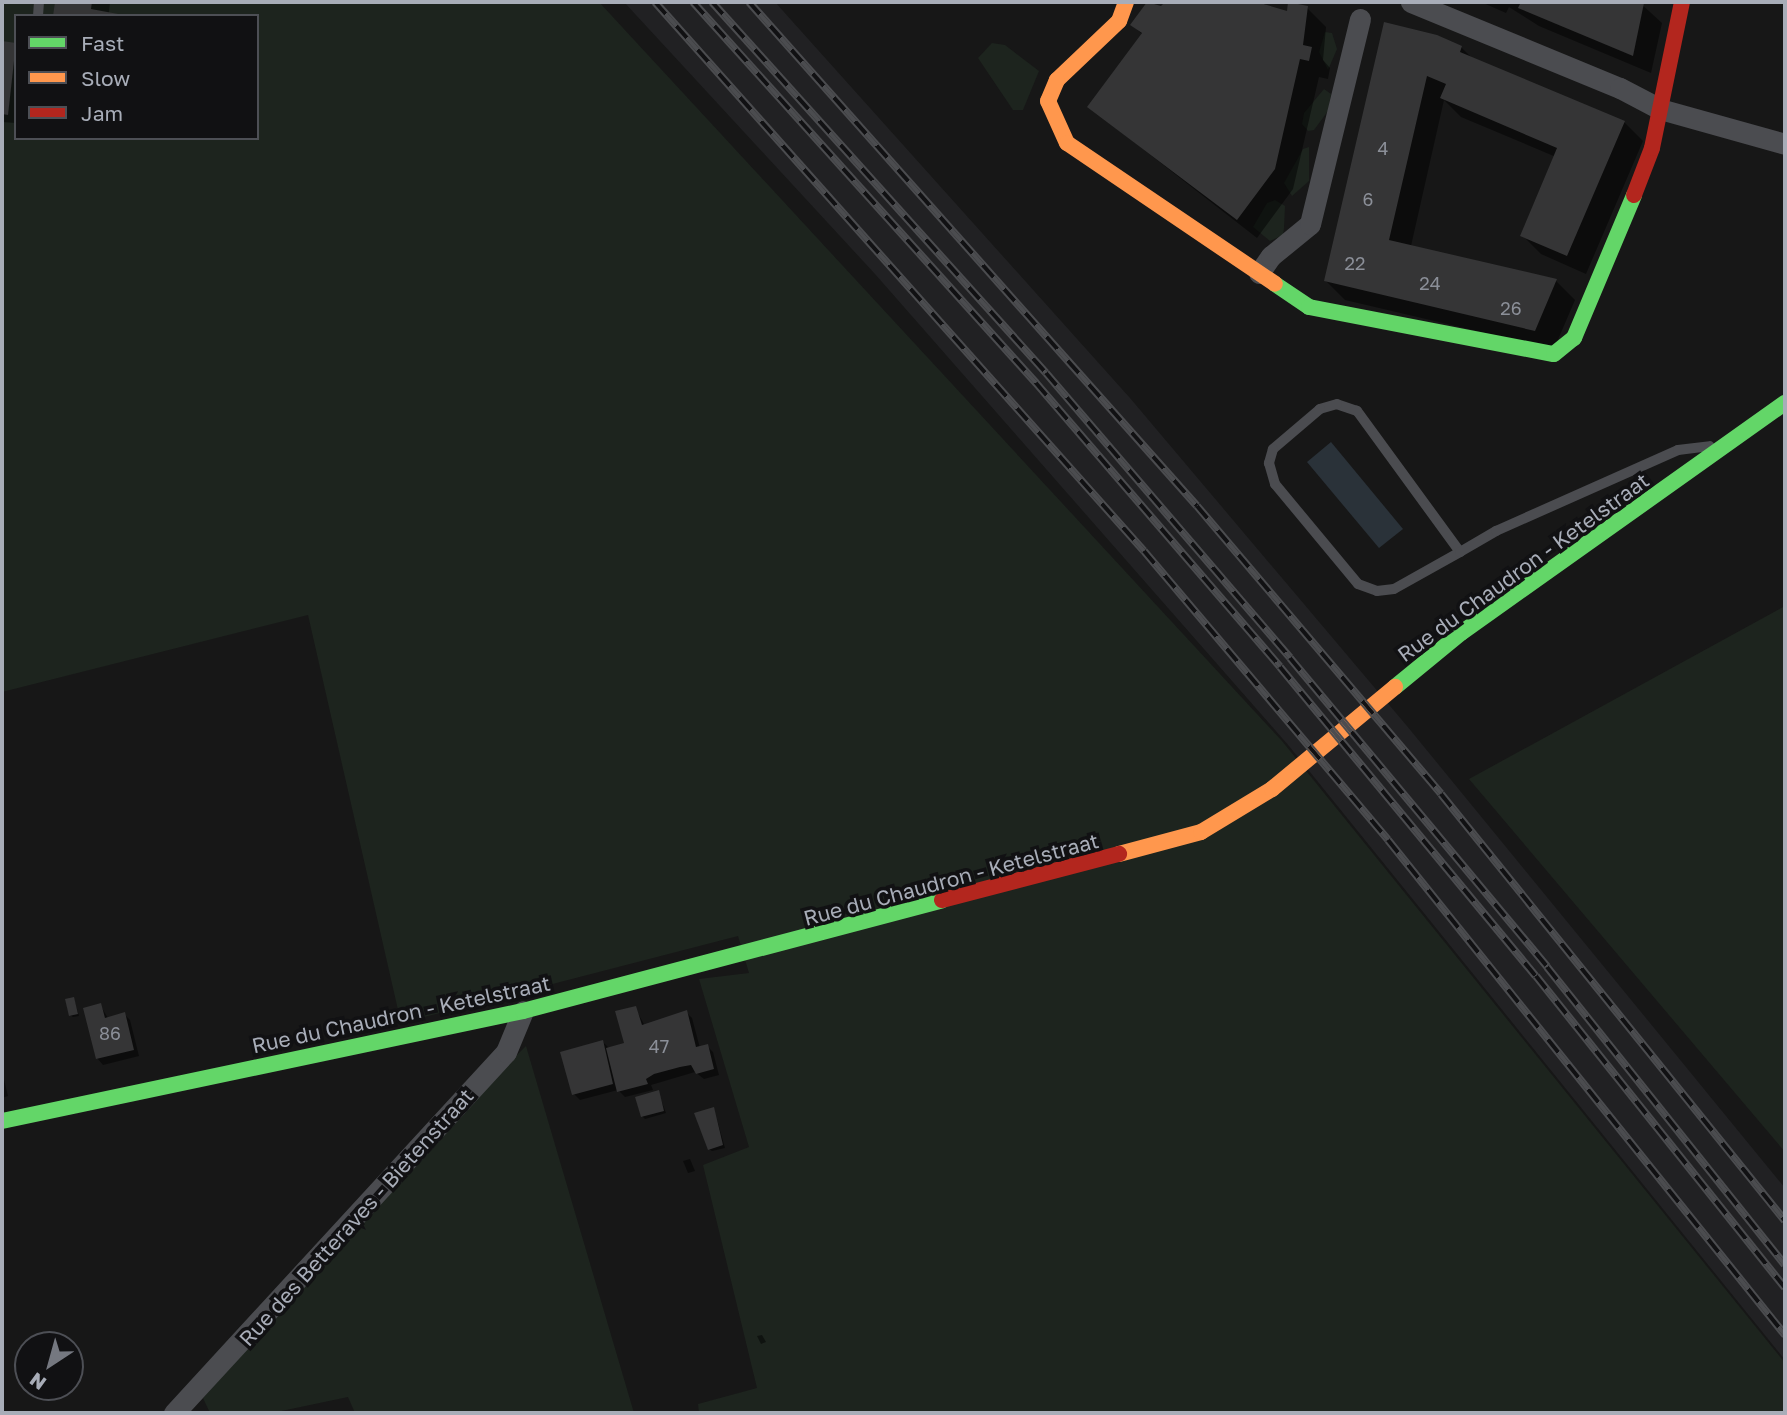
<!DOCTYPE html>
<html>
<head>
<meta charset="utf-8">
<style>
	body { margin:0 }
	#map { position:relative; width:1787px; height:1415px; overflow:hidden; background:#171717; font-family:"Golos Text",sans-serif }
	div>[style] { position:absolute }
	.built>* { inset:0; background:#212123 }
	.green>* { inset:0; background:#1d241e }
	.water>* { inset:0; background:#2a3239 }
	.shadow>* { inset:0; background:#0007 }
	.building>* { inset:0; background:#353536 }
	.lane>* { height:10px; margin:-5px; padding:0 5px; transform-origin:5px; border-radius:5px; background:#4b4c50 }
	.street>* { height:21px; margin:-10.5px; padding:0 10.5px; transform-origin:10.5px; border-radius:10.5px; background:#4b4c50 }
	.fast>* { height:16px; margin:-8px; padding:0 8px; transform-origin:8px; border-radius:8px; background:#63d668 }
	.slow>* { height:16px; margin:-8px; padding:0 8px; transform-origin:8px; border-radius:8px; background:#ff974d }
	.jam>* { height:16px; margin:-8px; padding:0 8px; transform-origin:8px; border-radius:8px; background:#b3261e }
	.rail>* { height:8px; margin-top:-4px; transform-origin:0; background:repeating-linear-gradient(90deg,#111113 0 16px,#4b4c4f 0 32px); box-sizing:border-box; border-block:2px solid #4b4c4f }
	span { translate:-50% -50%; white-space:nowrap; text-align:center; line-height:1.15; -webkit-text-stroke:7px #111113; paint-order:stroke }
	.number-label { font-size:18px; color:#8b8f98 }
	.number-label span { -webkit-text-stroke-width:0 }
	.street-label { font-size:21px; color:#a8adb8 }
	.frame { position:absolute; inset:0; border:4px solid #a8adb8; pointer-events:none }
	.legend { position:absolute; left:14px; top:14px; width:245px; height:126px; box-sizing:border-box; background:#111113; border:2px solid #4d4f55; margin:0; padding:9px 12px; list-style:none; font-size:21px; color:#a8adb8 }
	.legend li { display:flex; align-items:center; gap:14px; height:35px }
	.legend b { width:35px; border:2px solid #4d4f55 }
	.north { position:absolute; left:14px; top:1331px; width:70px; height:70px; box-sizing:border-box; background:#111113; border:2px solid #4d4f55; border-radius:50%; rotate:216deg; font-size:19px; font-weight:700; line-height:28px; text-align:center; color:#a8adb8 }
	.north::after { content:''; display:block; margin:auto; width:24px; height:32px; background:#757880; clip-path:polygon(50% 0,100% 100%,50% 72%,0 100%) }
</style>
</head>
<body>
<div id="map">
	<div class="built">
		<i style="clip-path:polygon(624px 2px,775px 2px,1130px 398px,1407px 726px,1785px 1188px,1785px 1360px,1289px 746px,875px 274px)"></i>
	</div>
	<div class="green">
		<i style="clip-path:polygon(evenodd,2px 2px,599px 2px,1282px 741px,1785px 1363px,1785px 1413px,699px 1413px,698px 1404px,757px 1388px,703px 1165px,749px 1147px,699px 979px,749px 973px,738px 936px,401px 1023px,308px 615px,2px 692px,2px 2px,16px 16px,257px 16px,257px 138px,16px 138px,16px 16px)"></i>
		<i style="clip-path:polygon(1325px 32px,1332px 33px,1337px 49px,1328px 70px,1319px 52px)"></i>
		<i style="clip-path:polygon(992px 43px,1005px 45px,1039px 71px,1023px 110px,1013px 110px,978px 58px)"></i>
		<i style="clip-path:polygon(1324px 89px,1331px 94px,1328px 111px,1314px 130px,1308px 131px,1302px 124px,1304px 113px)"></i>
		<i style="clip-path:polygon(1309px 147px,1309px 181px,1292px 196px,1284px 183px,1303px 149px)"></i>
		<i style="clip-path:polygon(1275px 200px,1285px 206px,1284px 228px,1283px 235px,1270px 241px,1253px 227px,1267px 203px)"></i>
		<i style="clip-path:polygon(1785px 606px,1785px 1152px,1469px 779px)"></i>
		<i style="clip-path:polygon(526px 1046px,634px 1413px,355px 1413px,348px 1397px,272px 1413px,210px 1413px,203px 1398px,451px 1121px)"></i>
	</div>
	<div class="water">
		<i style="clip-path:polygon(1331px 442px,1403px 529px,1379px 548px,1307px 462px)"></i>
	</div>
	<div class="shadow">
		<i style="clip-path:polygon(2px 2px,4px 4px,2px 24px)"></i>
		<i style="clip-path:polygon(57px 2px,110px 2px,109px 13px,55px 16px)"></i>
		<i style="clip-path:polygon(1149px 2px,1162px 9px,1167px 2px,1263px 2px,1270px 9px,1288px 13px,1307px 8px,1326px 27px,1323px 60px,1330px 68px,1328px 79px,1319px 77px,1293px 189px,1257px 238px,1089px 107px,1143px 35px,1132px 25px)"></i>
		<i style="clip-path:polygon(1481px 2px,1639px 2px,1662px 23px,1651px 73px,1539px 26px,1509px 7px,1506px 13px)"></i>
		<i style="clip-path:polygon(1385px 25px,1461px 47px,1473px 59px,1624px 122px,1643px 141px,1586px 274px,1541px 254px,1522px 235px,1556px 157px,1461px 117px,1444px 100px,1411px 246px,1556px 281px,1575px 300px,1554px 349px,1345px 300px,1326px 281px)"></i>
		<i style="clip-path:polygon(2px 43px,16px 45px,16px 123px,2px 122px)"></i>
		<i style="clip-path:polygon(74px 999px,79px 1016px,73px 1017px,70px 1015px)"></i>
		<i style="clip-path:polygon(100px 1005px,108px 1018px,124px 1014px,130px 1020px,139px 1056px,103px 1065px,97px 1058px)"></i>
		<i style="clip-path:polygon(635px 1008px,645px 1026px,686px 1012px,692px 1018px,700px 1048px,707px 1046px,713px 1052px,719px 1075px,704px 1079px,695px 1072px,651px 1085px,653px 1090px,625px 1097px,618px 1090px,580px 1100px,574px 1094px,603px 1042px,610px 1049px,627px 1045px)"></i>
		<i style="clip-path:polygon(2px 1071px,8px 1096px,2px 1098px)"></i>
		<i style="clip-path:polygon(658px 1092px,666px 1113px,645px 1119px,642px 1116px)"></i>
		<i style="clip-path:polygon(714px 1109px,725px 1148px,712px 1151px,709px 1149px)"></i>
		<i style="clip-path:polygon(690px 1159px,695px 1171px,688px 1173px,683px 1161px)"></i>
		<i style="clip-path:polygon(762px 1335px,766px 1342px,761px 1344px,757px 1336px)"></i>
	</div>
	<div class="building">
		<i style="clip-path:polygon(55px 2px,92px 2px,91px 9px,129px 16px,53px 16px)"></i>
		<i style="clip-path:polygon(1147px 2px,1161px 6px,1165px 2px,1257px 2px,1287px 11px,1288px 2px,1308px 6px,1303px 45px,1312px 47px,1309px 61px,1300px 59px,1275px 169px,1237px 220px,1087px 107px,1142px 33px,1130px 25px)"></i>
		<i style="clip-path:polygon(1521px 2px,1644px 3px,1633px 56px,1518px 8px)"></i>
		<i style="clip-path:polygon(1384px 22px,1437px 35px,1462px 46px,1460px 52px,1625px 121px,1567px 256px,1520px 236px,1557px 148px,1440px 98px,1446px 84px,1427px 76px,1389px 240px,1557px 279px,1535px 331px,1324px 281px)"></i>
		<i style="clip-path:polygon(2px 41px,16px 43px,8px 115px,2px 114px)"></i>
		<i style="clip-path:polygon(74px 997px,78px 1014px,69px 1016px,65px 999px)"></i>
		<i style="clip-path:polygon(101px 1003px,105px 1018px,125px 1012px,134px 1050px,96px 1059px,83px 1008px)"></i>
		<i style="clip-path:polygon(636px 1006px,642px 1025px,687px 1010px,696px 1047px,708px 1044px,714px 1069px,696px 1074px,691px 1065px,680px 1067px,654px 1074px,646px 1079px,648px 1084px,617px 1092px,606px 1048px,624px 1043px,615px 1011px)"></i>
		<i style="clip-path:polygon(603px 1040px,613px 1084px,572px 1095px,560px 1052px)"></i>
		<i style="clip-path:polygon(659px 1090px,664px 1111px,641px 1117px,635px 1097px)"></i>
		<i style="clip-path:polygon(714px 1107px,723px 1145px,708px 1150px,694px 1113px)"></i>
	</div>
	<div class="lane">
		<i style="left:38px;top:16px;width:14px;rotate:-86deg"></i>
		<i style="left:1460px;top:552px;width:175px;rotate:-126.1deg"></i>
		<i style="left:1357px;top:411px;width:21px;rotate:-161deg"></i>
		<i style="left:1337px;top:404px;width:18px;rotate:164deg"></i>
		<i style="left:1320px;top:409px;width:62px;rotate:139.6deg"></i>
		<i style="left:1273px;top:449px;width:15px;rotate:106deg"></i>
		<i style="left:1269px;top:463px;width:22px;rotate:74deg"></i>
		<i style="left:1275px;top:484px;width:130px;rotate:50.3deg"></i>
		<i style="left:1358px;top:584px;width:20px;rotate:20deg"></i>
		<i style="left:1377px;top:591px;width:17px;rotate:-7deg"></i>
		<i style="left:1394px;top:589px;width:76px;rotate:-29.3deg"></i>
		<i style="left:1460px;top:552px;width:42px;rotate:-30.3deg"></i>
		<i style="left:1496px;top:531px;width:199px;rotate:-24deg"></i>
		<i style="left:1678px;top:450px;width:32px;rotate:-7deg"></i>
	</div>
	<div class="street">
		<i style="left:1411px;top:2px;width:226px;rotate:22.4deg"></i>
		<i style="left:1620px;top:88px;width:45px;rotate:27.7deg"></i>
		<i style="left:1660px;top:109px;width:130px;rotate:15.6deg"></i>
		<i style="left:1259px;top:273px;width:21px;rotate:-55deg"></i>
		<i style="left:1271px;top:256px;width:50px;rotate:-39.4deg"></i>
		<i style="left:1310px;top:224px;width:211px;rotate:-76.3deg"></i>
		<i style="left:174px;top:1413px;width:490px;rotate:-47.4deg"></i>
		<i style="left:506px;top:1052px;width:44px;rotate:-67.5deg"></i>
	</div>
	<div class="fast">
		<i style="left:1275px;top:284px;width:41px;rotate:34.1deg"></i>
		<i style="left:1309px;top:307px;width:249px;rotate:10.9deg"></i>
		<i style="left:1554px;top:354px;width:26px;rotate:-39deg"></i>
		<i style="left:1574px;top:338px;width:155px;rotate:-67.2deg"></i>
		<i style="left:1395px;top:687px;width:85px;rotate:-39.3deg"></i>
		<i style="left:1461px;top:633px;width:397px;rotate:-35.4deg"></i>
		<i style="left:2px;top:1121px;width:532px;rotate:-11.92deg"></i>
		<i style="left:523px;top:1011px;width:433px;rotate:-14.8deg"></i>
	</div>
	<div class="slow">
		<i style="left:1126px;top:2px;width:20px;rotate:110deg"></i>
		<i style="left:1119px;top:21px;width:86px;rotate:136.4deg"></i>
		<i style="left:1057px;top:80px;width:23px;rotate:113deg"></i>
		<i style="left:1048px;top:101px;width:46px;rotate:65.7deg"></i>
		<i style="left:1067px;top:143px;width:251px;rotate:34.1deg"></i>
		<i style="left:1119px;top:854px;width:85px;rotate:-15deg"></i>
		<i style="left:1201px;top:832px;width:83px;rotate:-31.2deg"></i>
		<i style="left:1272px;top:789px;width:160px;rotate:-39.7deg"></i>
	</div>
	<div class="jam">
		<i style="left:1634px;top:195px;width:50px;rotate:-69deg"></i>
		<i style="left:1652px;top:148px;width:149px;rotate:-78.4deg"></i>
		<i style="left:942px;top:900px;width:183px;rotate:-14.6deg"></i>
	</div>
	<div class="rail">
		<i style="left:655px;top:2px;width:735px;rotate:48.31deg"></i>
		<i style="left:1144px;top:551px;width:378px;rotate:49.8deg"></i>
		<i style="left:1388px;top:840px;width:635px;rotate:51.27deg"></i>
		<i style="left:693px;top:2px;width:513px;rotate:48deg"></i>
		<i style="left:1036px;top:383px;width:374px;rotate:49.3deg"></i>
		<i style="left:1280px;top:667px;width:401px;rotate:50.4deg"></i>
		<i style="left:1536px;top:976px;width:399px;rotate:51.4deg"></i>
		<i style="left:712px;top:2px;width:499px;rotate:48deg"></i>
		<i style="left:1046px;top:373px;width:375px;rotate:49.4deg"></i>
		<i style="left:1290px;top:658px;width:402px;rotate:50.2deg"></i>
		<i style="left:1547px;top:967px;width:381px;rotate:51.4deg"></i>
		<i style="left:749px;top:2px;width:674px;rotate:48.37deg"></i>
		<i style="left:1197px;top:506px;width:377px;rotate:49.7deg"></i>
		<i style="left:1441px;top:794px;width:548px;rotate:51.14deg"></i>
	</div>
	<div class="number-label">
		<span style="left:1383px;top:148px">4</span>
		<span style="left:1368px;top:199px">6</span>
		<span style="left:1355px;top:263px">22</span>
		<span style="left:1430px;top:283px">24</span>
		<span style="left:1511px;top:308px">26</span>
		<span style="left:110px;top:1033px">86</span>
		<span style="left:659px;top:1046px">47</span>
	</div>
	<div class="street-label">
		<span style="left:1523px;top:567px;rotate:-36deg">Rue du Chaudron - Ketelstraat</span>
		<span style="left:951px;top:879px;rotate:-15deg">Rue du Chaudron - Ketelstraat</span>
		<span style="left:401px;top:1014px;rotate:-12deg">Rue du Chaudron - Ketelstraat</span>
		<span style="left:356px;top:1217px;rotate:-48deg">Rue des Betteraves - Bietenstraat</span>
	</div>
	<div class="frame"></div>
	<ul class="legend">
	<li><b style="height:9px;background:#63d668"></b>Fast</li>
	<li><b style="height:9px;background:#ff974d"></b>Slow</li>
	<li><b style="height:9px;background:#b3261e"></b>Jam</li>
	</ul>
	<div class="north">N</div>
</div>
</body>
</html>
